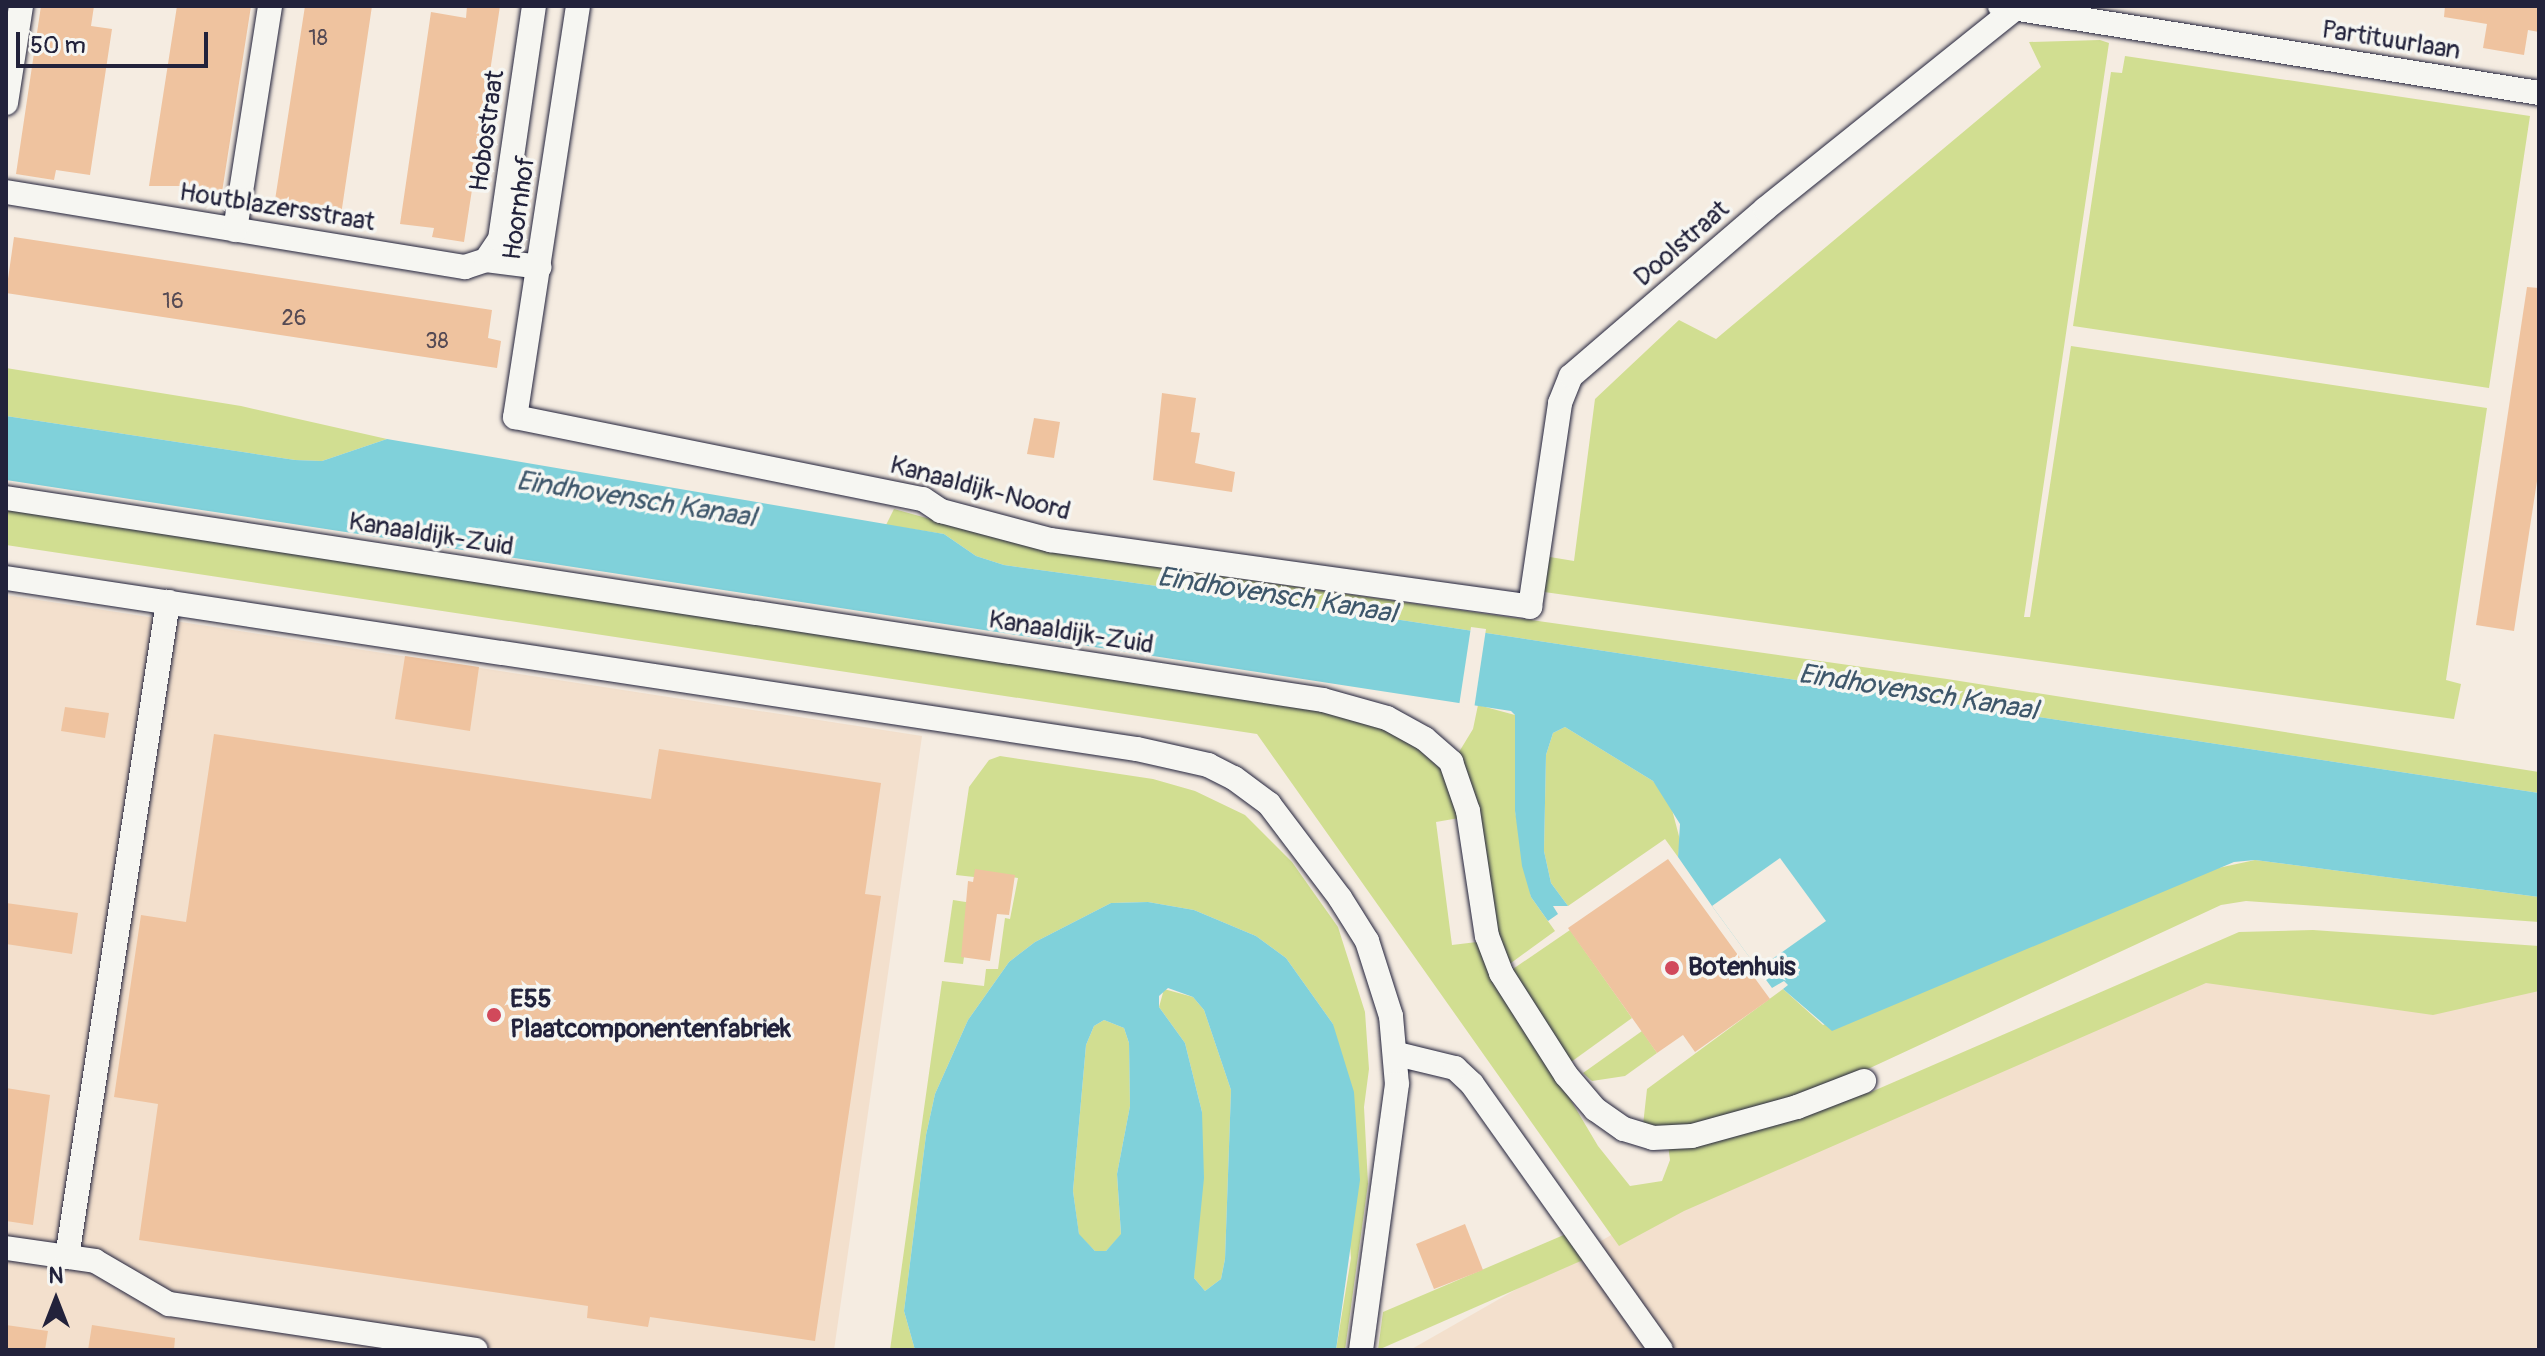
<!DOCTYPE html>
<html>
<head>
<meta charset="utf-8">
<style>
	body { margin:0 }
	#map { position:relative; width:2545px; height:1356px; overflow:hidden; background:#f5ece1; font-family:Pangolin,sans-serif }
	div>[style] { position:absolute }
	.built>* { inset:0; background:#f3e0cd }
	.green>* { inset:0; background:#d1de91 }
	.water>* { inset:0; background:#80d1da }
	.pier>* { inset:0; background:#f5ece1 }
	.building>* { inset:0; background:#efc39f }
	.roads { filter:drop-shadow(0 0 2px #22223b) drop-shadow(0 0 2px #22223b) }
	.minor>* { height:24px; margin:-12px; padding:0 12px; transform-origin:12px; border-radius:12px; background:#f6f6f2 }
	.dots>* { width:22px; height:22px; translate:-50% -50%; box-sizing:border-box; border:4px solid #f6f6f2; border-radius:50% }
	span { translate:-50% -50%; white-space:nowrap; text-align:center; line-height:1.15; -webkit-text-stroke:7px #f6f6f2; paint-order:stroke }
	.number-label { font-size:22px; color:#554a54 }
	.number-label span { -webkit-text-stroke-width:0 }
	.street-label { font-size:26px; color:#22223b }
	.poi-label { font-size:26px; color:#22223b; font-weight:700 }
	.left { translate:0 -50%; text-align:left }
	.water-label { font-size:28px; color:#3e576b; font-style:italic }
	.frame { position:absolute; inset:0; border:8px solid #22223b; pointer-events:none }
	.north { position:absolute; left:16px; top:1260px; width:80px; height:80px; -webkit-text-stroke:6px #f6f6f2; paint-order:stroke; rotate:0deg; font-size:22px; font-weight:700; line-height:32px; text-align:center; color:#22223b }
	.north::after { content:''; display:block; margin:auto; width:28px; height:36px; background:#22223b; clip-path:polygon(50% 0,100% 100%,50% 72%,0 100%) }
	.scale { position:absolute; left:16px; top:32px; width:192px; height:36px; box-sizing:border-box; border:4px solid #22223b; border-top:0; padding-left:10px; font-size:24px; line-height:28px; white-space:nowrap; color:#22223b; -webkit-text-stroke:6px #f6f6f2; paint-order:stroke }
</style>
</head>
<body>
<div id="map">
	<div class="built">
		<i style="clip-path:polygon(6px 595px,922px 736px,834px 1350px,6px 1350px)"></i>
		<i style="clip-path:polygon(2539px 953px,2539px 1350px,1410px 1350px,1648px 1214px,2237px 959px)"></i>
	</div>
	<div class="green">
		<i style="clip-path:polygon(2100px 40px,2109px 43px,2024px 617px,2030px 617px,2071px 346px,2487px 408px,2446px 680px,2461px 684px,2454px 719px,1537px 591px,1544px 556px,1574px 561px,1595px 399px,1679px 320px,1716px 339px,2041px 67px,2029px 42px)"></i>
		<i style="clip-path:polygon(2125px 56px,2530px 116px,2489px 388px,2073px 326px,2111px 72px,2122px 73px)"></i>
		<i style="clip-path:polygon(6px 368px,241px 406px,387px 439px,322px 461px,295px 460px,6px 416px)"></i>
		<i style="clip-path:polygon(6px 509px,1297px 704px,1399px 732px,1445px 773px,1459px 818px,1436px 822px,1452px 945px,1477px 942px,1598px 1146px,1630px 1186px,1662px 1181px,1670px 1160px,1668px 1145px,1871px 1092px,2239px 932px,2313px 930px,2539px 946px,2539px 991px,2433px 1015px,2206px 983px,1684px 1211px,1619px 1246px,1257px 734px,6px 545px)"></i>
		<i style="clip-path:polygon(894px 509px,1050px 552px,1947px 679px,2539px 772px,2539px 793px,1361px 614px,1004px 565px,976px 556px,944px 534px,886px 525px)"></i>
		<i style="clip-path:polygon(1478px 705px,1515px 715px,1515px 811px,1531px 897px,1555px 931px,1511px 963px,1505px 963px,1498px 947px,1478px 806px,1459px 752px,1473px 729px)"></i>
		<i style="clip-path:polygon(1565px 727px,1653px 781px,1670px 802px,1680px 840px,1678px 857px,1665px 839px,1568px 906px,1551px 883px,1544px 851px,1546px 755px,1553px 733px)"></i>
		<i style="clip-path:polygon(1000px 756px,1153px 779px,1195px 791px,1245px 815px,1292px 862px,1338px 927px,1365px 1012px,1369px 1069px,1364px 1107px,1368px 1184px,1345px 1350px,1336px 1350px,1351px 1258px,1333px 1024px,1286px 958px,1256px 936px,1194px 910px,1148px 902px,1111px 903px,1035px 942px,1009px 962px,968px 1020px,935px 1094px,926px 1135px,904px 1311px,915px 1350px,890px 1350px,942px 981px,984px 986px,986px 969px,998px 969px,1005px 918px,1010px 919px,1018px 878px,976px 872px,974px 877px,956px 875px,969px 787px,989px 760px)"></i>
		<i style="clip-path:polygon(2255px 860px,2539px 897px,2539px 922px,2246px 901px,2221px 905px,1855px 1075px,1762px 1110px,1677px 1130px,1643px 1125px,1647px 1089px,1783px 989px,1823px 1025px,2209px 870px)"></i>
		<i style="clip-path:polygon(953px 900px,972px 903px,963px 964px,944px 962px)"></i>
		<i style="clip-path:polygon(1570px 930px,1632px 1018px,1571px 1062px,1510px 971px)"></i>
		<i style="clip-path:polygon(1164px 989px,1193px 997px,1204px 1010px,1231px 1090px,1225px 1259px,1221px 1279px,1205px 1291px,1194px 1278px,1202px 1112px,1185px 1043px,1159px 1007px)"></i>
		<i style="clip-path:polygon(1104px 1020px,1124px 1028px,1129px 1043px,1130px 1106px,1117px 1174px,1121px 1235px,1106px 1251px,1095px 1251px,1079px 1235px,1073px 1191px,1086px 1045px,1094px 1026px)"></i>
		<i style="clip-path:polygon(1642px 1031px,1657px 1053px,1625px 1076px,1592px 1081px,1583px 1073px)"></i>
		<i style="clip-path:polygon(1566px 1234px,1583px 1260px,1378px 1350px,1383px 1312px)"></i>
	</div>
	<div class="water">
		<i style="clip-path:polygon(6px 416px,295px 460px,322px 461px,387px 439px,944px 534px,976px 556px,1004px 565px,1361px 614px,2539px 793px,2539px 897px,2255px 860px,2234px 862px,1832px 1031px,1783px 989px,1788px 985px,1784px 981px,1772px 988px,1712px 906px,1678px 857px,1680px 824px,1653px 781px,1565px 727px,1553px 733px,1546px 755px,1544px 851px,1551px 883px,1568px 906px,1553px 906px,1558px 914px,1548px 921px,1531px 897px,1522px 866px,1515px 811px,1515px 715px,1511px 711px,6px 480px)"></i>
		<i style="clip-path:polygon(evenodd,1148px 902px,1194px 910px,1256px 936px,1286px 958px,1333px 1024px,1354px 1092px,1360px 1180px,1336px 1350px,915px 1350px,904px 1311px,926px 1135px,935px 1094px,968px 1020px,1009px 962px,1035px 942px,1111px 903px,1148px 902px,1168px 988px,1193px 997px,1204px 1010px,1231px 1090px,1225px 1259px,1221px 1279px,1205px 1291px,1194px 1278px,1204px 1178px,1202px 1112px,1185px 1043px,1159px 1007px,1159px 996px,1168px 988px,1148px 902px,1104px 1020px,1124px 1028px,1129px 1043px,1130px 1106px,1117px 1174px,1121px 1234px,1106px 1251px,1095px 1251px,1079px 1234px,1073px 1191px,1086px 1045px,1094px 1026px,1104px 1020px)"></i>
	</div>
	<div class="pier">
		<i style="clip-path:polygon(1471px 627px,1486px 629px,1474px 709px,1459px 706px)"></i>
		<i style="clip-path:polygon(1780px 858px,1826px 921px,1758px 969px,1712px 906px)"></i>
	</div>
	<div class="building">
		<i style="clip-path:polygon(41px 6px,94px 6px,91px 26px,112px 29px,90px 175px,56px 170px,54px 180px,16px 174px)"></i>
		<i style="clip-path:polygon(177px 6px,251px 6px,220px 205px,182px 200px,184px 186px,149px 186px)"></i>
		<i style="clip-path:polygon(305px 6px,372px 6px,341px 215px,306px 209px,305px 218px,273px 213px)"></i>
		<i style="clip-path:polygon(467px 6px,500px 6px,464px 242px,432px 237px,434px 228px,400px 224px,431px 12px,466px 18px)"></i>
		<i style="clip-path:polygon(2445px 6px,2539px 6px,2539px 32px,2528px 30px,2524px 55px,2483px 48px,2487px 24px,2444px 17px)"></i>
		<i style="clip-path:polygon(14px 237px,492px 310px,488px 338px,501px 341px,497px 368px,6px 293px)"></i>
		<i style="clip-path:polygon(2527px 287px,2539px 288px,2539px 468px,2514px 631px,2476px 625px)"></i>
		<i style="clip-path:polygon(1162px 393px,1196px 398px,1191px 432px,1200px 433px,1195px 463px,1235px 472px,1232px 492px,1153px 480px)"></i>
		<i style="clip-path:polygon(1034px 418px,1060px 422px,1054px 458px,1027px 454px)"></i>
		<i style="clip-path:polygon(405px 656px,479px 667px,470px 731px,395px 719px)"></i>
		<i style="clip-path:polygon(65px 707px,109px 713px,105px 738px,61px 731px)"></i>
		<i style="clip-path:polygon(214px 734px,651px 799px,659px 749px,881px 783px,865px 894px,881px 896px,815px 1341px,650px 1317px,648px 1327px,587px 1318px,588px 1306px,139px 1240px,158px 1104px,114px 1097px,141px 915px,186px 922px)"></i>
		<i style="clip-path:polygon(1668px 859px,1770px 999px,1695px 1052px,1683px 1035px,1657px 1053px,1568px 928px)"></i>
		<i style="clip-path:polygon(975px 869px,1015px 875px,1009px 915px,997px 914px,990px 961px,961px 957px,968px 881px,973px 882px)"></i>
		<i style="clip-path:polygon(6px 903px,78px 913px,72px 954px,6px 944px)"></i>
		<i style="clip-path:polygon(6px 1088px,50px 1095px,33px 1225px,6px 1221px)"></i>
		<i style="clip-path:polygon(1465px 1224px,1483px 1270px,1434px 1289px,1416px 1244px)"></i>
		<i style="clip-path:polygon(6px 1325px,48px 1331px,45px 1350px,6px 1350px)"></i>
		<i style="clip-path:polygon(92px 1325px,175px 1338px,174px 1350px,88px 1350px)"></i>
	</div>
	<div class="roads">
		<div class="minor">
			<i style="left:578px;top:6px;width:416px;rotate:98.7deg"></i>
			<i style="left:515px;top:417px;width:416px;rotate:11.4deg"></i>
			<i style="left:923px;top:499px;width:22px;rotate:34deg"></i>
			<i style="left:941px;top:511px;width:113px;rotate:14.9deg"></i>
			<i style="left:1050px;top:540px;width:485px;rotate:7.9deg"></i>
			<i style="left:1530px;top:607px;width:206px;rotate:-81.6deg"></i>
			<i style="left:1560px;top:403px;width:29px;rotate:-68deg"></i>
			<i style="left:1571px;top:376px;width:256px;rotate:-40.7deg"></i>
			<i style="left:1765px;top:209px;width:320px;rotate:-38.7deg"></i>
			<i style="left:2000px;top:6px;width:546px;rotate:9.17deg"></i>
			<i style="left:6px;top:103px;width:98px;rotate:-81.2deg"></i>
			<i style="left:6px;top:192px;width:465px;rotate:9.3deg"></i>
			<i style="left:465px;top:267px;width:22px;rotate:-18deg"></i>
			<i style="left:486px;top:260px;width:54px;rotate:7.4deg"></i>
			<i style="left:235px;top:230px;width:227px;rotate:-81.1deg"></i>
			<i style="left:486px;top:260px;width:25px;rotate:-56deg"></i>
			<i style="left:500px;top:239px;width:235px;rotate:-81.7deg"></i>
			<i style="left:6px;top:498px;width:1332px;rotate:8.72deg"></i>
			<i style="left:1323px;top:700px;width:66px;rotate:15.7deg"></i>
			<i style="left:1387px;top:718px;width:43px;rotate:28.9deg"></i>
			<i style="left:1425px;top:739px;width:35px;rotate:41deg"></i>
			<i style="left:1451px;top:762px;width:52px;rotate:70.9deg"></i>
			<i style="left:1468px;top:811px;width:126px;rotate:81.4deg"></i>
			<i style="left:1487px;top:936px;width:40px;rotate:69deg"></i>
			<i style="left:1501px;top:973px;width:121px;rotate:57.5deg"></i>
			<i style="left:1566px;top:1075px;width:45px;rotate:49.5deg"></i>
			<i style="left:1595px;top:1109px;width:35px;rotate:35deg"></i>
			<i style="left:1624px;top:1129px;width:30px;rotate:17deg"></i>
			<i style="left:1653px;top:1138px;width:39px;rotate:-3deg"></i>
			<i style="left:1692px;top:1136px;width:109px;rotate:-15.4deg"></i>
			<i style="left:1797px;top:1107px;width:72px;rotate:-21.2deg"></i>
			<i style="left:6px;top:578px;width:1144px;rotate:8.6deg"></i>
			<i style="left:1137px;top:749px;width:73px;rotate:12.7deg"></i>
			<i style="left:1208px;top:765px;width:29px;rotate:27deg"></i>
			<i style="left:1234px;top:778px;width:44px;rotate:36.6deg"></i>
			<i style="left:1269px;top:804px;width:118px;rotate:52.9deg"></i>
			<i style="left:1340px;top:898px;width:51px;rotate:57.9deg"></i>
			<i style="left:1367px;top:941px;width:79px;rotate:72.3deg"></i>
			<i style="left:1391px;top:1016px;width:68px;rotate:85deg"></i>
			<i style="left:1397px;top:1084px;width:268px;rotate:97.7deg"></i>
			<i style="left:1397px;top:1054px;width:60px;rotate:13.6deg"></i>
			<i style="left:1455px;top:1068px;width:23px;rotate:43deg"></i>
			<i style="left:1472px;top:1084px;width:326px;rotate:54.6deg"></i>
			<i style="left:6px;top:1248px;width:90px;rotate:8.3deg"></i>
			<i style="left:95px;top:1261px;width:86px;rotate:30.2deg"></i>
			<i style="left:169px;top:1304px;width:310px;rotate:8.5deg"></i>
			<i style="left:67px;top:1257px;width:663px;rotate:-81.23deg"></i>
		</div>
	</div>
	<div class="dots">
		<i style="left:1672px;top:968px;background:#d1495b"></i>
		<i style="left:494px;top:1015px;background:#d1495b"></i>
	</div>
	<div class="number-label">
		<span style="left:318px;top:39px">18</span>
		<span style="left:173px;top:302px">16</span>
		<span style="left:294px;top:319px">26</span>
		<span style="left:437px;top:342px">38</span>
	</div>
	<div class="street-label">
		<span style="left:2391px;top:41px;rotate:9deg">Partituurlaan</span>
		<span style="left:488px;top:131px;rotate:-82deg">Hobostraat</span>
		<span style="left:277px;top:208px;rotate:9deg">Houtblazersstraat</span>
		<span style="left:520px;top:208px;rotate:-82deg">Hoornhof</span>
		<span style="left:1682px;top:244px;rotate:-41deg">Doolstraat</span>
		<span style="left:980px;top:489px;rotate:15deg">Kanaaldijk-Noord</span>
		<span style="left:431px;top:535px;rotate:9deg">Kanaaldijk-Zuid</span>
		<span style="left:1071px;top:633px;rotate:9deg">Kanaaldijk-Zuid</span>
	</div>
	<div class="poi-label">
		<span class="left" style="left:1688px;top:968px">Botenhuis</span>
		<span class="left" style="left:510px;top:1015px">E55<br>Plaatcomponentenfabriek</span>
	</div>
	<div class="water-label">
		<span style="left:636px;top:500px;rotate:9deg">Eindhovensch Kanaal</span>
		<span style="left:1277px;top:596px;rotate:9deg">Eindhovensch Kanaal</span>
		<span style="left:1918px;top:693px;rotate:9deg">Eindhovensch Kanaal</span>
	</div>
	<div class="frame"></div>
	<div class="north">N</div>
	<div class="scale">50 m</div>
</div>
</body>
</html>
